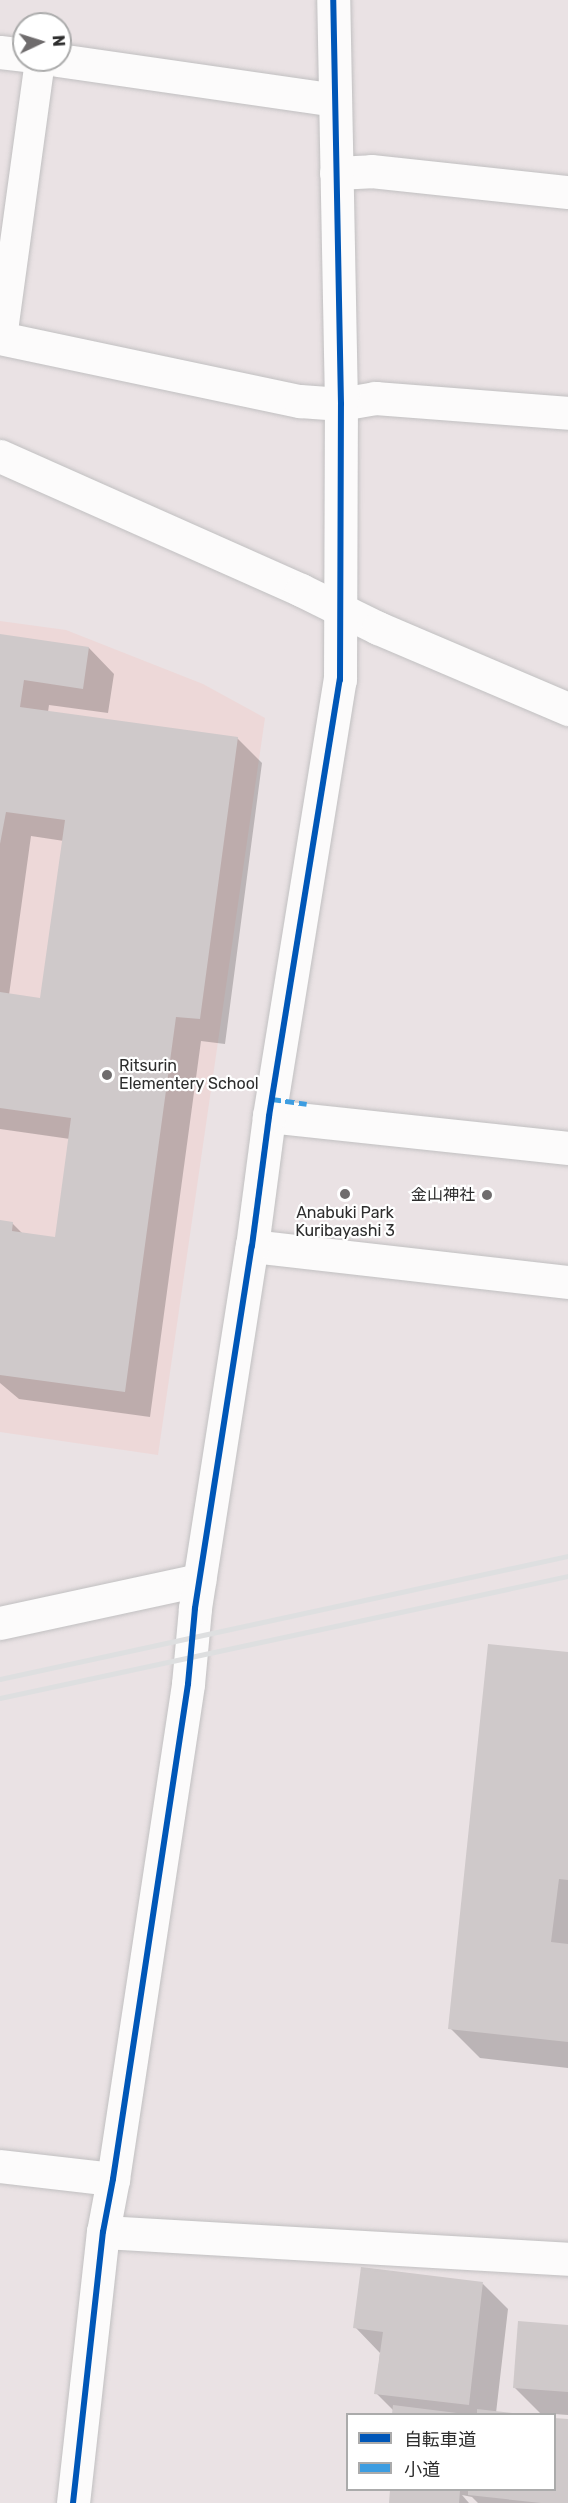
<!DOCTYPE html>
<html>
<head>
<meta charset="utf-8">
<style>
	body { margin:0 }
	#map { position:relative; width:568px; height:2503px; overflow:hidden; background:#eae2e4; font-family:Rubik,"Noto Sans JP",sans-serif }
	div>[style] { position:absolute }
	.education>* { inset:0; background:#edd8d8 }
	.shadow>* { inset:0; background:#0003 }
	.building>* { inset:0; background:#cfc9ca }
	.roads { filter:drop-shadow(0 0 2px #c1c0c1) drop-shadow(0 0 2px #c1c0c1) }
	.service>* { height:30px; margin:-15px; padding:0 15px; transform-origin:15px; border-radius:15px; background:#fcfbfb }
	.minor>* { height:33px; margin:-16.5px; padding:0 16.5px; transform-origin:16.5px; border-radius:16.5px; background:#fcfbfb }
	.tertiary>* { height:33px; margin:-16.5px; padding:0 16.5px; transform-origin:16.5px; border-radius:16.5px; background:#fcfbfb }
	.rail>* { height:4.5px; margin:-2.25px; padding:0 2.25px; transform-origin:2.25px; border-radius:2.25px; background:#dedfe0 }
	.quiet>* { height:4.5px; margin-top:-2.25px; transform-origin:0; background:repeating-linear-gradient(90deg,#3d9de1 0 9px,transparent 0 13.5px) }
	.cycleway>* { height:6px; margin:-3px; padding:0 3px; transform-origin:3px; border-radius:3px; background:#0057b8 }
	.dots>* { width:16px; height:16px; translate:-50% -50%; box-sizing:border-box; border:3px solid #fff; border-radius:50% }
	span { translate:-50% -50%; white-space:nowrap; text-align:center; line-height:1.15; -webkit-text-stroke:4.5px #fff; paint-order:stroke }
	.poi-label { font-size:16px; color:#2d2d2d }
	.left { translate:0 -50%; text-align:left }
	.right { translate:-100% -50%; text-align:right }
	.legend { position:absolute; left:346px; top:2413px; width:210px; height:78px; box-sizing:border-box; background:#fff; border:2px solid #ababab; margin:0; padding:8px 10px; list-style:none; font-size:18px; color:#2d2d2d }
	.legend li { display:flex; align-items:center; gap:12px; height:30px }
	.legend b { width:30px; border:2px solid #ababab }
	.north { position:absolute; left:12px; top:12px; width:60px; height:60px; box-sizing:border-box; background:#fff; border:2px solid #ababab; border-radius:50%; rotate:86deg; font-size:16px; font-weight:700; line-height:24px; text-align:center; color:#2d2d2d }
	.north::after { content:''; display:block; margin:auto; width:21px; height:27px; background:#6f6c6d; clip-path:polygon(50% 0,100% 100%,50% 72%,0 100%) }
</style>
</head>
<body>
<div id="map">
	<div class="education">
		<i style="clip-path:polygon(0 621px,66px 630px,203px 684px,265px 718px,158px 1455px,0 1432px)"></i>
	</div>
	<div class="shadow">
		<i style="clip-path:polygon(evenodd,0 636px,89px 648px,114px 674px,108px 713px,49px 705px,48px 712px,237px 738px,262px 763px,225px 1044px,201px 1041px,150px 1417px,19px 1399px,0 1383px,0 1221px,12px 1223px,24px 1235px,56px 1239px,70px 1139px,0 1129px,0 636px,31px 836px,64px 841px,42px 999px,9px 995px,31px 836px)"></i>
		<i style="clip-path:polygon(568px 1654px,568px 2068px,480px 2058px,450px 2028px)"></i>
		<i style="clip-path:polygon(483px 2284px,508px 2309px,496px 2413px,513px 2414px,394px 2414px,394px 2411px,376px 2393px,380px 2353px,355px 2327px)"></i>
		<i style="clip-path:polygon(568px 2326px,568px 2415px,540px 2413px,515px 2388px)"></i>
		<i style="clip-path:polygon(568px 2421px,568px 2503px,478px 2503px,472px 2497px,462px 2495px,469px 2503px,390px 2503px,392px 2490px,554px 2490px)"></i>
	</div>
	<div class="building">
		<i style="clip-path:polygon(0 634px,89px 647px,83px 689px,24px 680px,20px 707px,238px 737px,200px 1019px,176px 1017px,125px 1392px,0 1375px,0 1220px,13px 1222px,12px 1231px,55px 1237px,71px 1118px,0 1108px,0 992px,40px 998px,65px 820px,6px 812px,0 844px)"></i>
		<i style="clip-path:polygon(488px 1644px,568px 1652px,568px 1880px,559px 1879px,551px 1942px,568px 1944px,568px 2042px,448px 2029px)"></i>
		<i style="clip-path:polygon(361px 2267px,483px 2282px,469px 2405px,374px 2394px,383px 2332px,353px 2328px)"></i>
		<i style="clip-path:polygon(518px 2321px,568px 2325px,568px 2392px,513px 2388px)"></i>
		<i style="clip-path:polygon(393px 2405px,457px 2413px,457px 2414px,392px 2414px)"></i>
		<i style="clip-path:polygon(477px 2409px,512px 2413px,512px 2414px,477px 2414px)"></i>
		<i style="clip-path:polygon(554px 2418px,568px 2419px,568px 2503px,541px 2503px,468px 2495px,468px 2490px,554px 2490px)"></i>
		<i style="clip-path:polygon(390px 2490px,460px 2491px,459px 2503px,389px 2503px)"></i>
	</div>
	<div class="roads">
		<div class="service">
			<i style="left:2px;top:338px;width:281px;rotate:-82.2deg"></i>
		</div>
		<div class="minor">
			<i style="left:0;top:52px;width:24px;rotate:7deg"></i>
			<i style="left:58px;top:60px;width:279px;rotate:8.2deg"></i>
			<i style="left:336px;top:173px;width:35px;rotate:-3deg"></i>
			<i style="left:371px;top:171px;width:198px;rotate:6.1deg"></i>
			<i style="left:0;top:338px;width:307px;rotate:11.9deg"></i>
			<i style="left:300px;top:401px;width:41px;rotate:4.2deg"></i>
			<i style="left:341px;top:404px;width:35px;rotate:-10deg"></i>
			<i style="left:375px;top:398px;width:194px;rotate:4.4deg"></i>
			<i style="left:0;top:456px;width:329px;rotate:24deg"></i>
			<i style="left:301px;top:590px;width:86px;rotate:26.3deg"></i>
			<i style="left:378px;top:628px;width:207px;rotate:23.1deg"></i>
			<i style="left:269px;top:1116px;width:301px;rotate:6.1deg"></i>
			<i style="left:252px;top:1246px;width:318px;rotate:6.5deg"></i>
			<i style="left:0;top:1623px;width:204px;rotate:-12.2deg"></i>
			<i style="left:0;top:2166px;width:114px;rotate:6.6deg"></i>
			<i style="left:113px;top:2179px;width:501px;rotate:-81.38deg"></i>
			<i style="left:188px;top:1684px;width:76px;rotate:-84.7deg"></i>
			<i style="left:103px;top:2232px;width:466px;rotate:3.3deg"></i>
		</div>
		<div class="tertiary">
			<i style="left:195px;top:1608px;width:366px;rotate:-81.1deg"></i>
			<i style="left:252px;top:1246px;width:131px;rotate:-82.5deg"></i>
			<i style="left:269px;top:1116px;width:442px;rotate:-80.8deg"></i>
			<i style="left:340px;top:680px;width:276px;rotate:-89.8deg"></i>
			<i style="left:341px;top:404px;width:404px;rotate:-91.1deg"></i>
			<i style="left:73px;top:2503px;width:273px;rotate:-83.7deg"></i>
			<i style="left:103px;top:2232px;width:54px;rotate:-79.3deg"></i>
		</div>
	</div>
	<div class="rail">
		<i style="left:0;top:1679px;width:581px;rotate:-12.22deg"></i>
		<i style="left:0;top:1698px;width:581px;rotate:-12.12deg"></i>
	</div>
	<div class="quiet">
		<i style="left:272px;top:1099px;width:35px;rotate:8deg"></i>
	</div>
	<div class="cycleway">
		<i style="left:73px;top:2503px;width:273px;rotate:-83.7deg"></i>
		<i style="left:103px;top:2232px;width:54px;rotate:-79.3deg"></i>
		<i style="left:113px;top:2179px;width:501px;rotate:-81.38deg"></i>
		<i style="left:188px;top:1684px;width:76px;rotate:-84.7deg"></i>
		<i style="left:195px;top:1608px;width:366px;rotate:-81.1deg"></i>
		<i style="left:252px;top:1246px;width:131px;rotate:-82.5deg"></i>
		<i style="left:269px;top:1116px;width:442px;rotate:-80.8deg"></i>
		<i style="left:340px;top:680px;width:276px;rotate:-89.8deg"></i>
		<i style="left:341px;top:404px;width:404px;rotate:-91.1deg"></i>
	</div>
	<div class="dots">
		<i style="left:107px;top:1075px;background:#6f6c6d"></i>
		<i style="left:345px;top:1194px;background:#6f6c6d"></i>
		<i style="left:487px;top:1195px;background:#6f6c6d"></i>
	</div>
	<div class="poi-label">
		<span class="left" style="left:119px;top:1075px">Ritsurin<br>Elementery School</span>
		<span class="right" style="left:475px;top:1195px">金山神社</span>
		<span style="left:345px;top:1222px">Anabuki Park<br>Kuribayashi 3</span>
	</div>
	<ul class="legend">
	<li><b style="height:8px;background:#0057b8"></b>自転車道</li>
	<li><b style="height:8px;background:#3d9de1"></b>小道</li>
	</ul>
	<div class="north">N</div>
</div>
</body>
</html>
